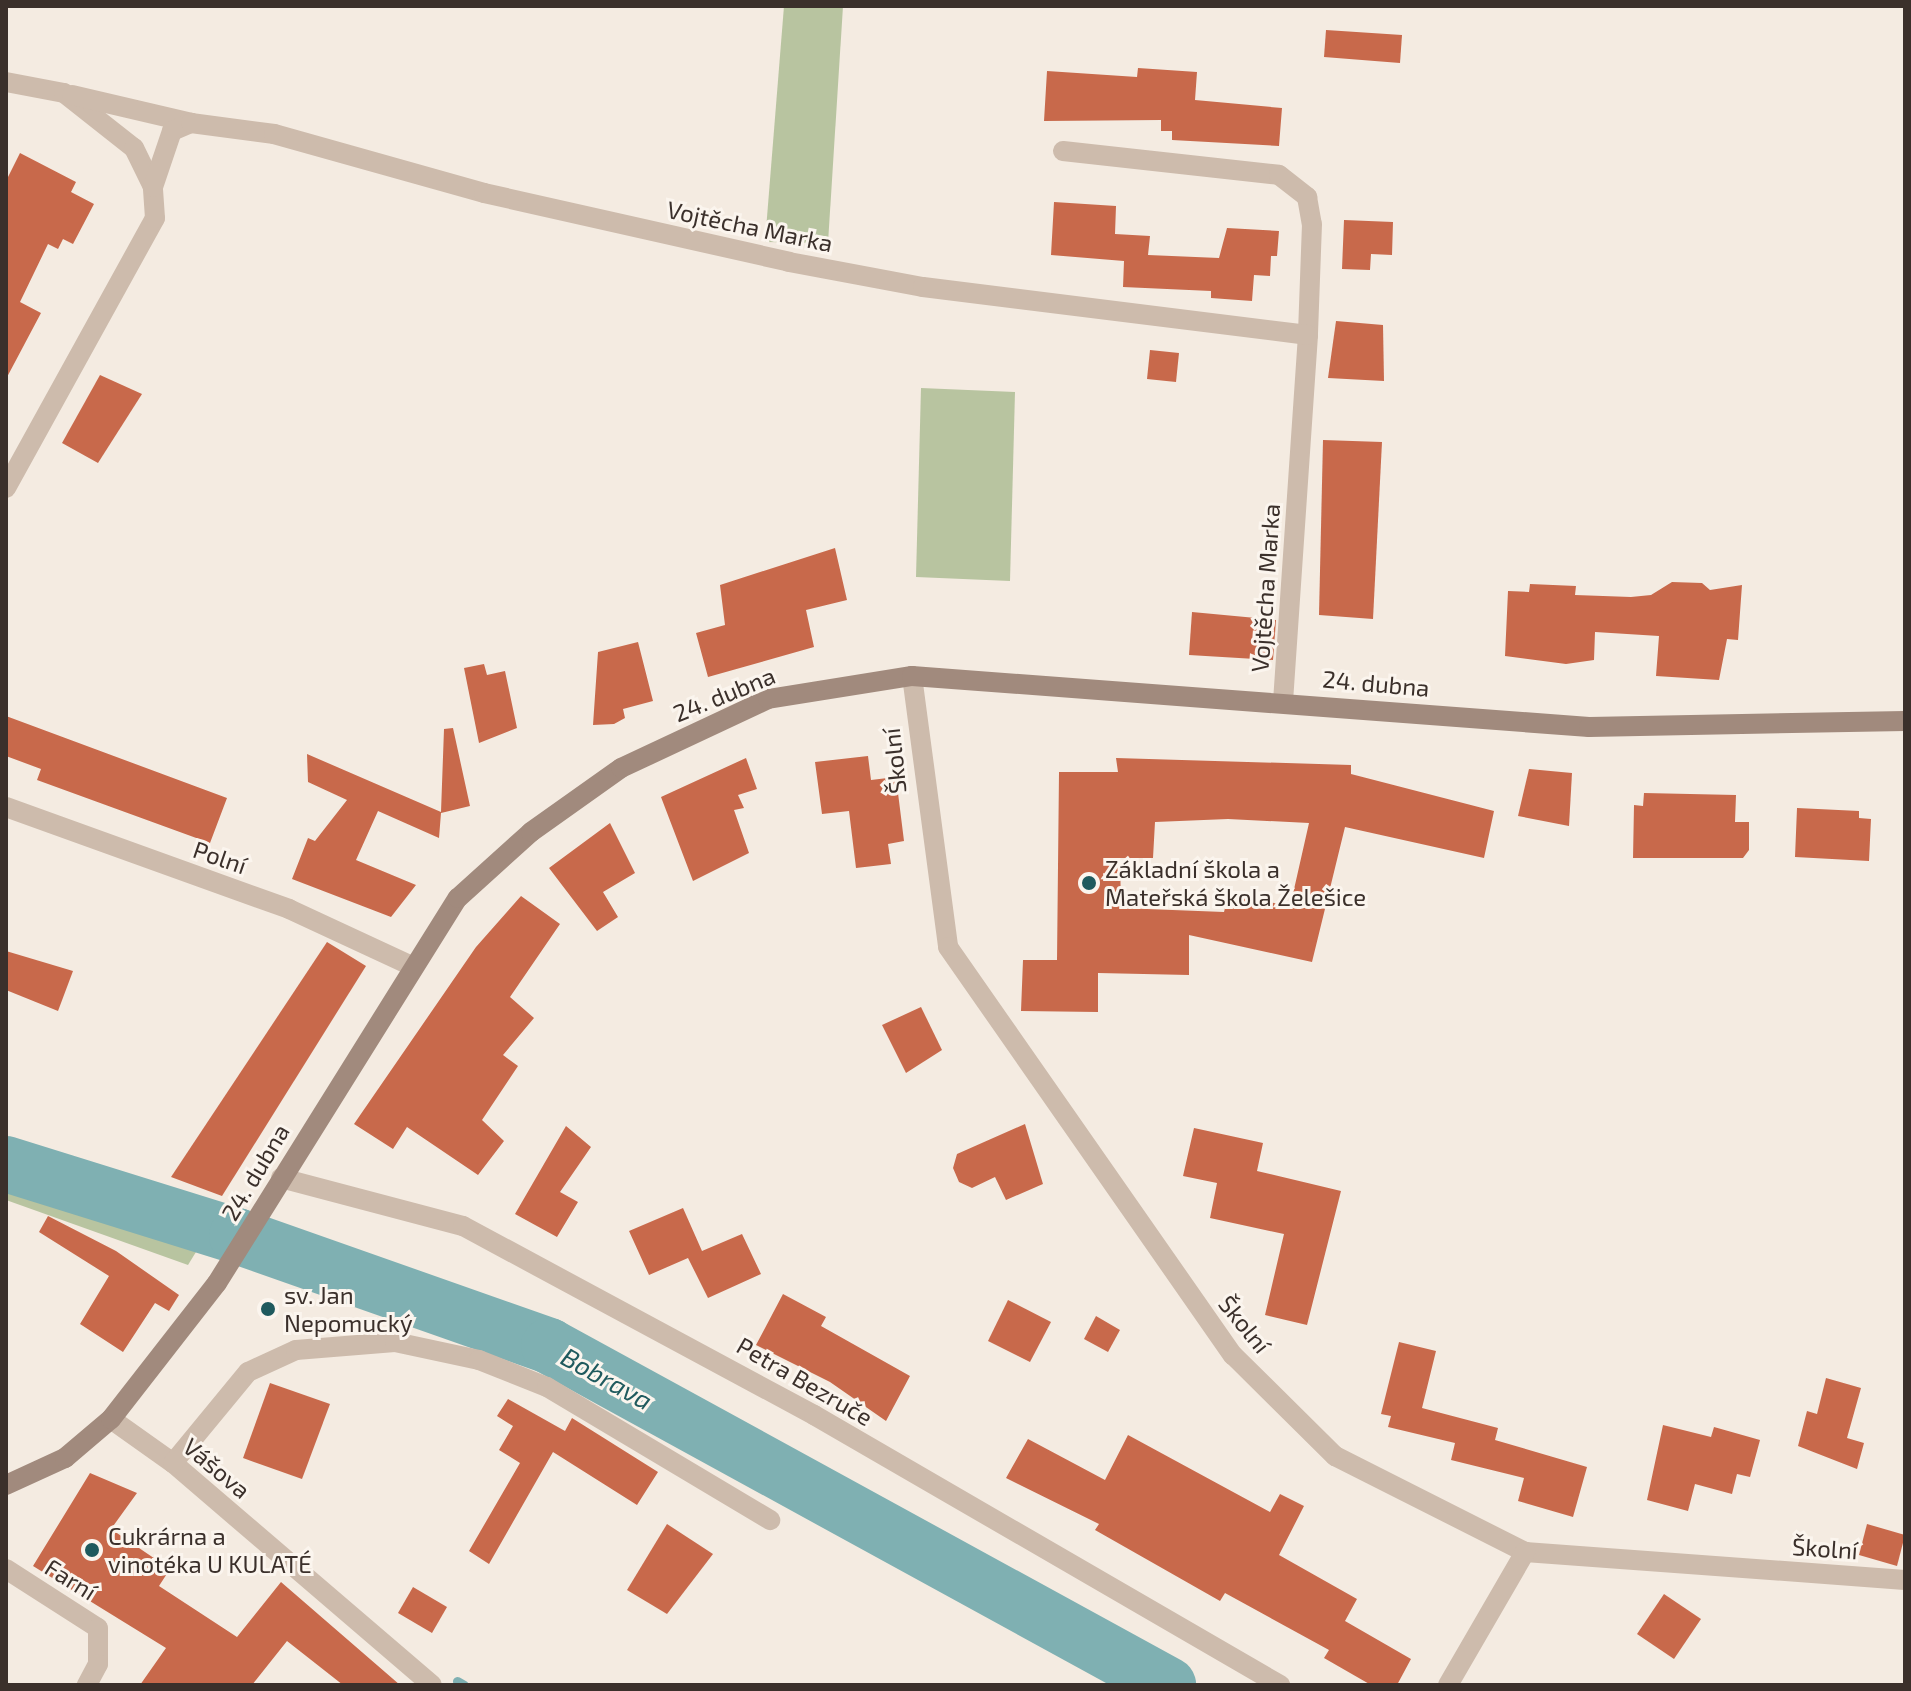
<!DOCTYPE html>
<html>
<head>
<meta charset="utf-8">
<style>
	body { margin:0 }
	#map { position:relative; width:1911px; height:1691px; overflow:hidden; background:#f4ebe1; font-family:"Exo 2",sans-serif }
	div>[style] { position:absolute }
	.green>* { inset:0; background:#b8c4a0 }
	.stream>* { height:9px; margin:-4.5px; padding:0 4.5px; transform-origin:4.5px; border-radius:4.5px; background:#7fb0b2 }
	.river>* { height:56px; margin:-28px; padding:0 28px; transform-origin:28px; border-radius:28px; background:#7fb0b2 }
	.building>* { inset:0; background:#c8694b }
	.street>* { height:20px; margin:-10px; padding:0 10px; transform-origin:10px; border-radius:10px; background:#cdbbac }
	.secondary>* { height:20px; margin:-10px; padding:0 10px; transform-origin:10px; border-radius:10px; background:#a18a7d }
	.dots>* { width:22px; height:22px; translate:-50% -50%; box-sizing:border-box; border:4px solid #fbf5ee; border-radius:50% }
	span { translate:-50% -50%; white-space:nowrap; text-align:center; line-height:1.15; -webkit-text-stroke:6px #fbf5ee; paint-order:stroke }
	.street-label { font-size:24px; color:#3b302b }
	.poi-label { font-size:24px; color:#3b302b }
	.left { translate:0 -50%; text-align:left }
	.water-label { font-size:26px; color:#1f5a5e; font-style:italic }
	.frame { position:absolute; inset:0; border:8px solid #3b302b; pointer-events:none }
</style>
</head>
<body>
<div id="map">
	<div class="green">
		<i style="clip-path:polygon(784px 6px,843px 6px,828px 243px,765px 242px)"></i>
		<i style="clip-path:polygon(921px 388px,1015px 392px,1010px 581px,916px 577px)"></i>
		<i style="clip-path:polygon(6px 1148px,218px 1216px,188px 1265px,6px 1200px)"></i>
	</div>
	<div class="stream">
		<i style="left:457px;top:1681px;width:8px;rotate:30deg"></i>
	</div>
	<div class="river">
		<i style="left:6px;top:1164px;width:242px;rotate:17.3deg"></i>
		<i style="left:237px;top:1236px;width:331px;rotate:19.4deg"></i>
		<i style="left:549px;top:1346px;width:706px;rotate:28.71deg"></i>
	</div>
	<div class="building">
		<i style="clip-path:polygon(1326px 30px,1402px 35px,1400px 63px,1324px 57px)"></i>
		<i style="clip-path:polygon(1138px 68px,1197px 72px,1195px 100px,1282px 108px,1279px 146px,1172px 140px,1172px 131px,1161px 131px,1161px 120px,1044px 121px,1047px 71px,1137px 77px)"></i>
		<i style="clip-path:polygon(20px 153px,76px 182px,71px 192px,94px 204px,73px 244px,63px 239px,58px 249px,48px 244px,20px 302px,41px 313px,6px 379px,6px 181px)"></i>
		<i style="clip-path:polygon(1054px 202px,1116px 206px,1115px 234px,1150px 236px,1148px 255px,1219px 258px,1227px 228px,1279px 231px,1277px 256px,1271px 256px,1270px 276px,1254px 275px,1252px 301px,1211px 298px,1211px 291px,1123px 287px,1124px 261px,1051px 255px)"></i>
		<i style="clip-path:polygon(1344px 220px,1393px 222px,1392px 255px,1371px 254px,1370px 270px,1342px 269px)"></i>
		<i style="clip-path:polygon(1336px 321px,1383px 325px,1384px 381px,1328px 378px)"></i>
		<i style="clip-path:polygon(1150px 350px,1179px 353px,1176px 382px,1147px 379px)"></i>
		<i style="clip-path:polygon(100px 375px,142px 394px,98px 463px,62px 443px)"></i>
		<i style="clip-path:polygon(1323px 440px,1382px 442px,1373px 619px,1319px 615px)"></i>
		<i style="clip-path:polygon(835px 548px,847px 600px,806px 610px,814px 647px,708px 677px,696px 633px,725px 625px,720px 585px)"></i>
		<i style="clip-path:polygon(1672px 582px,1702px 583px,1710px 590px,1742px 585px,1738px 640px,1727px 639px,1719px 680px,1656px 676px,1659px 636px,1595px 632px,1594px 660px,1566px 664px,1505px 656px,1508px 591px,1529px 592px,1530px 584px,1576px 586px,1575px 595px,1631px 597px,1651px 595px)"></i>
		<i style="clip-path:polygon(1192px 612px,1276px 620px,1273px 660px,1189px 655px)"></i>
		<i style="clip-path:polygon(638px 642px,653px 701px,623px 709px,625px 718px,614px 724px,593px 725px,598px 652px)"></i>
		<i style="clip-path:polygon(484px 664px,487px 675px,505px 671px,517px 728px,479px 743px,464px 668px)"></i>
		<i style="clip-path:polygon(6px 716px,227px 798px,210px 843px,37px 780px,41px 769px,6px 756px)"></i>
		<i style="clip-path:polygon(453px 728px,470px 806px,441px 813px,439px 838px,378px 811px,356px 860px,416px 885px,391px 917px,292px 879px,308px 838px,315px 841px,347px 800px,308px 782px,307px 754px,441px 812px,444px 729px)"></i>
		<i style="clip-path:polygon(868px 756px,871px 780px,896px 777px,904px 841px,888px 844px,891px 864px,856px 868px,849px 811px,822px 814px,815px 762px)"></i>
		<i style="clip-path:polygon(746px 758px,757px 789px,738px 795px,744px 808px,734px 810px,749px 853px,693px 881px,661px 797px)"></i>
		<i style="clip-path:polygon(evenodd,1116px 758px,1351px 765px,1351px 774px,1494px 811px,1484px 858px,1345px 827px,1312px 962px,1189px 935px,1189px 975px,1098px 973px,1098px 1012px,1021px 1011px,1023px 960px,1057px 960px,1059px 772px,1118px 772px,1116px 758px,1228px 819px,1309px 823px,1290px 907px,1229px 892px,1224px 912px,1121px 908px,1120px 858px,1153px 858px,1155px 822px,1228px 819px)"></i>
		<i style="clip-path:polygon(1529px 769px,1572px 773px,1569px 826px,1518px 816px)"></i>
		<i style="clip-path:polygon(1644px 793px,1736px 795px,1735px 822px,1749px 822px,1749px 850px,1743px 858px,1633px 858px,1634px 805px,1643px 806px)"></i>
		<i style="clip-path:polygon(1797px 808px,1859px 811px,1859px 818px,1871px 819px,1869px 861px,1795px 857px)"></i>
		<i style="clip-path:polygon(610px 823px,635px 873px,603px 892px,618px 917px,597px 931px,549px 868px)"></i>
		<i style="clip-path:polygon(521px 896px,560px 924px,510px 997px,534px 1018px,503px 1055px,518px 1066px,482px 1120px,504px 1141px,478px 1175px,407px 1127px,393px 1149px,354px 1124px,476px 947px)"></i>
		<i style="clip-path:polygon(327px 942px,366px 966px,222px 1196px,171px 1177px)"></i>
		<i style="clip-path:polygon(6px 951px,73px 971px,58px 1011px,6px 990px)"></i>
		<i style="clip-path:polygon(921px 1007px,942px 1050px,906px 1073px,882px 1025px)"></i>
		<i style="clip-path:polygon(1025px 1124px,1043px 1184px,1006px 1200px,995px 1177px,972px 1188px,959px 1182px,953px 1168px,957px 1154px)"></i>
		<i style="clip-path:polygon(566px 1126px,591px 1147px,560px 1192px,578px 1202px,557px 1237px,515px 1214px)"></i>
		<i style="clip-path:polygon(1194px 1128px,1263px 1143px,1257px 1171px,1341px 1191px,1307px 1325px,1265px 1315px,1284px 1234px,1210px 1218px,1217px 1183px,1183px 1176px)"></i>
		<i style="clip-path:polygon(683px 1208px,702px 1251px,742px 1234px,761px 1274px,708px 1298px,688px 1258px,649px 1275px,629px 1231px)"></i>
		<i style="clip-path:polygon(48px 1216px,116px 1251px,179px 1295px,169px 1311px,155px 1303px,123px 1352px,80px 1324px,109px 1276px,39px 1232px)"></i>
		<i style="clip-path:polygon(783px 1294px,826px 1317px,821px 1326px,910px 1376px,886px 1421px,830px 1382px,756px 1345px)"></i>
		<i style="clip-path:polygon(1008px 1300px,1051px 1322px,1030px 1362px,988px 1341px)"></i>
		<i style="clip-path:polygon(1096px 1316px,1120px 1330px,1108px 1352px,1084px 1339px)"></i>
		<i style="clip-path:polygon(1399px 1342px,1436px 1351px,1422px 1408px,1498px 1428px,1495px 1440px,1587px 1467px,1573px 1517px,1518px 1501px,1524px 1478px,1451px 1460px,1455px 1443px,1388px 1427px,1391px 1416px,1381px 1414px)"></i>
		<i style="clip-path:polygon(1826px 1378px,1861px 1388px,1847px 1438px,1864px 1443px,1857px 1469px,1798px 1446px,1807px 1411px,1817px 1414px)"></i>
		<i style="clip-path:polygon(270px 1383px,330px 1404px,302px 1479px,243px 1458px)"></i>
		<i style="clip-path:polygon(508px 1399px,565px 1431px,572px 1418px,658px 1472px,637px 1505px,553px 1452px,489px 1564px,469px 1551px,520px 1463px,499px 1450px,513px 1426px,497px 1416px)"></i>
		<i style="clip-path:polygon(1663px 1425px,1711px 1437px,1714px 1427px,1760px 1440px,1750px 1477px,1737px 1474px,1732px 1494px,1695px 1484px,1688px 1511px,1647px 1500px)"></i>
		<i style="clip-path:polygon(1128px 1435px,1270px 1512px,1280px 1494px,1304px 1506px,1279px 1555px,1357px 1599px,1345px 1621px,1411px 1659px,1397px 1685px,1371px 1685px,1324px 1658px,1329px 1650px,1225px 1593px,1220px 1601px,1095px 1530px,1099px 1524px,1006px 1478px,1028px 1439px,1105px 1480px)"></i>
		<i style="clip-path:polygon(90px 1473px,137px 1493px,111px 1529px,170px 1569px,159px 1586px,237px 1637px,281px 1582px,400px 1685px,343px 1685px,287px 1641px,252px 1685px,140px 1685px,166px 1648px,33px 1566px)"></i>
		<i style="clip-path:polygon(667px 1524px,713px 1554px,667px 1614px,627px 1590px)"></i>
		<i style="clip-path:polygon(1867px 1524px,1905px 1535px,1897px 1566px,1859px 1555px)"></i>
		<i style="clip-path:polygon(413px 1587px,447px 1607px,432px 1633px,398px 1613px)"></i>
		<i style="clip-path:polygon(1664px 1594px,1701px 1619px,1674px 1659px,1637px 1634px)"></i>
	</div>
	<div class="street">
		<i style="left:6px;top:82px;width:59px;rotate:10.7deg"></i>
		<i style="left:64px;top:93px;width:89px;rotate:38.2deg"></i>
		<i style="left:134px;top:148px;width:43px;rotate:64deg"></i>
		<i style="left:72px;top:95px;width:122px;rotate:13.2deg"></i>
		<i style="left:1063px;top:151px;width:217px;rotate:6.3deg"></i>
		<i style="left:1279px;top:175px;width:36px;rotate:38deg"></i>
		<i style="left:1307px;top:197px;width:27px;rotate:80deg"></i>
		<i style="left:1312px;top:224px;width:111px;rotate:92.1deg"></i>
		<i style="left:1308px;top:335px;width:367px;rotate:93.9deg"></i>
		<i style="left:6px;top:488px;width:308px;rotate:-61.1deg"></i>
		<i style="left:155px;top:218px;width:31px;rotate:-94deg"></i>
		<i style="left:153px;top:187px;width:59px;rotate:-71.3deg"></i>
		<i style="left:172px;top:131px;width:21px;rotate:-23deg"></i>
		<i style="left:191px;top:123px;width:84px;rotate:7.5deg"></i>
		<i style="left:274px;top:134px;width:218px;rotate:15.7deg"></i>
		<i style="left:484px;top:193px;width:313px;rotate:12.7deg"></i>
		<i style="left:789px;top:262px;width:136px;rotate:10.6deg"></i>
		<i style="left:923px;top:287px;width:388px;rotate:7.1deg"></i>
		<i style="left:912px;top:676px;width:273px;rotate:82.4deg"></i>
		<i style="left:948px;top:947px;width:498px;rotate:55.1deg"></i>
		<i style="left:1233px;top:1355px;width:144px;rotate:44.7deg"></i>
		<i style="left:1335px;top:1456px;width:213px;rotate:26.8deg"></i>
		<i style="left:1525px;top:1552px;width:381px;rotate:4.2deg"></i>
		<i style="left:6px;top:807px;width:301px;rotate:19.8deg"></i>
		<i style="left:289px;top:909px;width:136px;rotate:24.9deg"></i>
		<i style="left:281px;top:1178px;width:188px;rotate:14.8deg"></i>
		<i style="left:463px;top:1226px;width:399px;rotate:28.3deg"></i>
		<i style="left:814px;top:1415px;width:539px;rotate:30.09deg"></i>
		<i style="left:111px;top:1419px;width:76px;rotate:35.4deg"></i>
		<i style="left:173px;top:1463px;width:341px;rotate:40.6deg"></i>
		<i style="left:173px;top:1463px;width:118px;rotate:-50.5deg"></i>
		<i style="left:248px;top:1372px;width:53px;rotate:-24.6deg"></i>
		<i style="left:296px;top:1350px;width:99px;rotate:-4.6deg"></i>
		<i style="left:395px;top:1342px;width:86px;rotate:12.1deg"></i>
		<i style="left:479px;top:1360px;width:73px;rotate:21.7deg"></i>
		<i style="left:547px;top:1387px;width:260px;rotate:30.8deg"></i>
		<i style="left:6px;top:1569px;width:109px;rotate:32.7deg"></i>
		<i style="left:98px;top:1628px;width:36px;rotate:90deg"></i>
		<i style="left:98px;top:1664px;width:24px;rotate:118deg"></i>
		<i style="left:1448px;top:1685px;width:154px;rotate:-59.9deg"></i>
	</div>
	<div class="secondary">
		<i style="left:6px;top:1485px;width:65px;rotate:-24.6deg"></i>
		<i style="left:65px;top:1458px;width:60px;rotate:-40.3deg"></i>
		<i style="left:111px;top:1419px;width:172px;rotate:-52.1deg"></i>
		<i style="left:217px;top:1283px;width:454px;rotate:-58deg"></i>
		<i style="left:458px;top:898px;width:98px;rotate:-42.1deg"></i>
		<i style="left:531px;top:832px;width:110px;rotate:-35.4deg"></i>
		<i style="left:621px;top:768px;width:162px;rotate:-25.1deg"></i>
		<i style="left:768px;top:699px;width:146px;rotate:-9.1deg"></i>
		<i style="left:912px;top:676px;width:679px;rotate:4.31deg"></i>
		<i style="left:1589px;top:727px;width:316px;rotate:-1.1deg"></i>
	</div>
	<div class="dots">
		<i style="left:1089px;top:883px;background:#1f5a5e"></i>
		<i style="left:268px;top:1309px;background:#1f5a5e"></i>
		<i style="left:92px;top:1550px;background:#1f5a5e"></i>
	</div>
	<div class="street-label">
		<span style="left:750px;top:226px;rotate:12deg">Vojtěcha Marka</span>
		<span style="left:1265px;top:588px;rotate:-86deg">Vojtěcha Marka</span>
		<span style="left:1376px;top:683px;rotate:5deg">24. dubna</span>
		<span style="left:724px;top:694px;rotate:-22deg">24. dubna</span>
		<span style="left:894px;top:761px;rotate:-96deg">Školní</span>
		<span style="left:220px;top:857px;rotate:19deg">Polní</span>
		<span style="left:255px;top:1172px;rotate:-59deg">24. dubna</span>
		<span style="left:1245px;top:1324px;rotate:51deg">Školní</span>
		<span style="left:805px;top:1381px;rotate:30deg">Petra Bezruče</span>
		<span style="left:217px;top:1468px;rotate:40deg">Vášova</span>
		<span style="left:1825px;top:1548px;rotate:4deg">Školní</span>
		<span style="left:71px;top:1579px;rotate:32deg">Farní</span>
	</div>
	<div class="poi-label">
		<span class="left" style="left:1105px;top:883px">Základní škola a<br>Mateřská škola Želešice</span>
		<span class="left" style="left:284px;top:1309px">sv. Jan<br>Nepomucký</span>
		<span class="left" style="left:108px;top:1550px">Cukrárna a<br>vinotéka U KULATÉ</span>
	</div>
	<div class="water-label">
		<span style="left:607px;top:1378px;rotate:29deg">Bobrava</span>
	</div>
	<div class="frame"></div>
</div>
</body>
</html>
